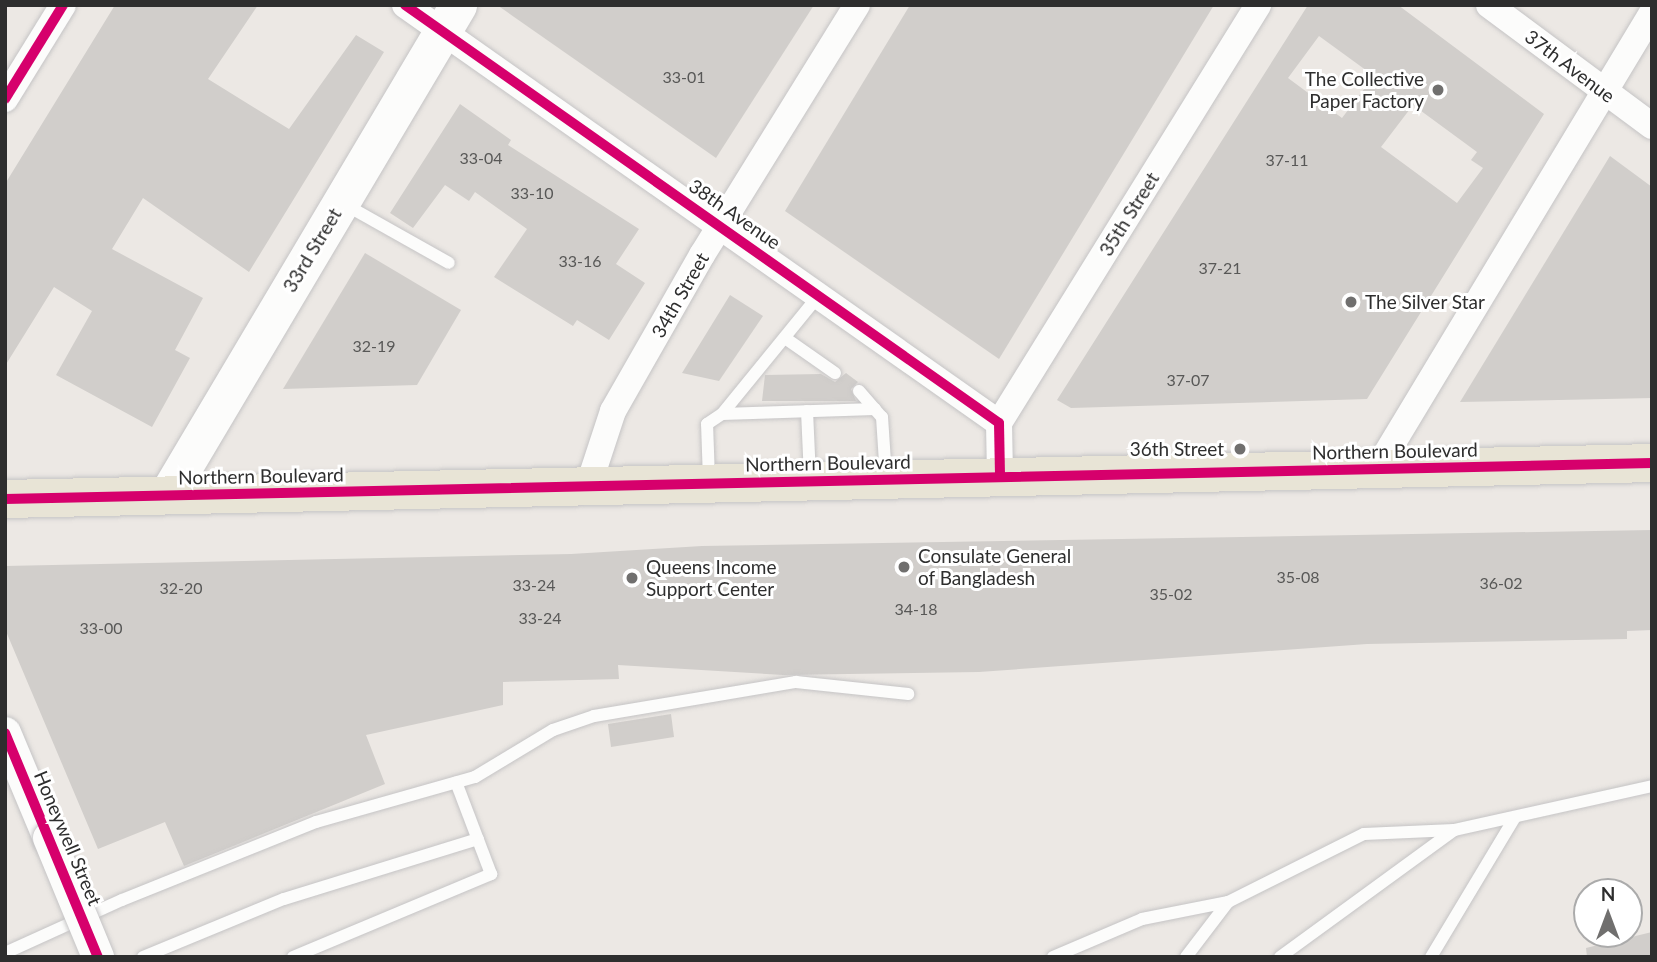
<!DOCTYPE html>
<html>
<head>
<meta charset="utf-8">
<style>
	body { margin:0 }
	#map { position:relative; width:1657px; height:962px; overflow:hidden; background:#ece8e4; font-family:Lato,sans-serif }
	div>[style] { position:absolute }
	.building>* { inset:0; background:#d1cecb }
	.roads { filter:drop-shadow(0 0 2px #c5c4c5) drop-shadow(0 0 2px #c5c4c5) }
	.service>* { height:12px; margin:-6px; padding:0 6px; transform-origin:6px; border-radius:6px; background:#fcfcfb }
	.minor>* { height:26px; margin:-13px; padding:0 13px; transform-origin:13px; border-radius:13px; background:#fcfcfb }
	.tertiary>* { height:32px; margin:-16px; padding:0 16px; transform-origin:16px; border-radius:16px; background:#fcfcfb }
	.secondary>* { height:37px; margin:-18.5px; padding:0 18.5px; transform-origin:18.5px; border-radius:18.5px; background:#fcfcfb }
	.primary>* { height:38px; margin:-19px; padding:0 19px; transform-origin:19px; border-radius:19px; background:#e8e4d6 }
	.bridges { filter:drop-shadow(0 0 2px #c5c4c5) drop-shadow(0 0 2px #c5c4c5) }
	.tertiary-bridge>* { height:32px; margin:-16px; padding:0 16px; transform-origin:16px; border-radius:16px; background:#fcfcfb }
	.cycleway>* { height:10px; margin:-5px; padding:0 5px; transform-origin:5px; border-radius:5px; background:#d6006c }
	.dots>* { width:19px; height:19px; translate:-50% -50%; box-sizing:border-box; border:4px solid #fff; border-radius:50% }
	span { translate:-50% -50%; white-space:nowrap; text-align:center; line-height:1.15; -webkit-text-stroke:6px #fff; paint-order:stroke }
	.number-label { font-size:16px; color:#585857 }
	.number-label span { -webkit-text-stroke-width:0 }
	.street-label { font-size:19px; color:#2e2e2e }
	.poi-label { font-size:19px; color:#2e2e2e }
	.right { translate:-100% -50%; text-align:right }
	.left { translate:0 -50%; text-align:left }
	.frame { position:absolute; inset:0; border:7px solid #2e2e2e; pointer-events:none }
	.north { position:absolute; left:1573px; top:878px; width:70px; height:70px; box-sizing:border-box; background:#fff; border:2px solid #ababab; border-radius:50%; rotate:0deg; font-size:19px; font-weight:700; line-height:28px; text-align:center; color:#2e2e2e }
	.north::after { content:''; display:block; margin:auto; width:24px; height:32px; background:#706f6e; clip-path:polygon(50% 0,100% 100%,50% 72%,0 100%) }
</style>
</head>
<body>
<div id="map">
	<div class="building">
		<i style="clip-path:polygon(115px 5px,258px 5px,208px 79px,289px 129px,356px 35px,384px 52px,249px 272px,143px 198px,112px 249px,203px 298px,175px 350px,190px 358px,152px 427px,56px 375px,92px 311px,54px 287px,5px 366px,5px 184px)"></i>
		<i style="clip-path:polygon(497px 5px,814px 5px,716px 158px)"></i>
		<i style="clip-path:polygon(910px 5px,1214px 5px,999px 359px,785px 211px)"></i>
		<i style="clip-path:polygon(evenodd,1308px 5px,1398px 5px,1544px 114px,1367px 399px,1071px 408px,1057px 400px,1308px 5px,1319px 36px,1374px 76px,1342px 118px,1288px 78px,1319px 36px,1308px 5px,1413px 105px,1477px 152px,1471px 160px,1483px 168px,1457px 203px,1381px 147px,1413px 105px)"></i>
		<i style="clip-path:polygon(460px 104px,511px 140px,508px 145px,639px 229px,616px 264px,645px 283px,609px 340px,577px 320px,573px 326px,494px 277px,527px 229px,475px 192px,469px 201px,445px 185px,413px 228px,390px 213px)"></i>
		<i style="clip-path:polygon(1610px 156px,1652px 187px,1652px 398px,1460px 402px)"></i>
		<i style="clip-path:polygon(365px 253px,461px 310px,417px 385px,283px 389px)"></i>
		<i style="clip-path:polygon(730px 295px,763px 316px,719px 381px,682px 373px)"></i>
		<i style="clip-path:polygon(846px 373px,858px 382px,851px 389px,856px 401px,762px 401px,765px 375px,821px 374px,835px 382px)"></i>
		<i style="clip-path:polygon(1652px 530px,1652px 630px,1627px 631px,1627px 639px,1367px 644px,979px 672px,783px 675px,618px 665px,619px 679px,503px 682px,503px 705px,366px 735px,385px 784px,184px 866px,165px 822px,98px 849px,5px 629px,5px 566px,571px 554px,702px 546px)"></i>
		<i style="clip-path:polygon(671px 714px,674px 737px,611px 747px,608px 724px)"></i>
		<i style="clip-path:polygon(1652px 932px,1652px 957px,1587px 957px,1586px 948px)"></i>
	</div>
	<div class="roads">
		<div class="service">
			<i style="left:344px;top:204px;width:120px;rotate:29.3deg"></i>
			<i style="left:785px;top:338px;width:61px;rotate:35deg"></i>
			<i style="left:859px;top:391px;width:35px;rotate:49deg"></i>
			<i style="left:882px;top:417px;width:60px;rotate:86.2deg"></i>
			<i style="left:807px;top:411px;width:66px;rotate:87.4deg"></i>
			<i style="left:722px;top:414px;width:153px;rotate:-1.9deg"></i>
			<i style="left:709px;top:480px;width:56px;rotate:-92deg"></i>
			<i style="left:707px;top:424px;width:18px;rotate:-34deg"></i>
			<i style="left:722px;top:414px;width:155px;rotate:-50.8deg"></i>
			<i style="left:5px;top:953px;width:128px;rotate:-24.4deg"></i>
			<i style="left:122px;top:900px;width:209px;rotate:-21.9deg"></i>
			<i style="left:316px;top:822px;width:165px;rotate:-15.8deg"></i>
			<i style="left:475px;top:777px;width:91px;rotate:-31.1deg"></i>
			<i style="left:553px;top:730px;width:43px;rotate:-18.9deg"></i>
			<i style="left:594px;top:716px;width:205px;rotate:-9.6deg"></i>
			<i style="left:796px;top:682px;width:113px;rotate:6.1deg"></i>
			<i style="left:143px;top:957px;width:152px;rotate:-22.4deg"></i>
			<i style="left:284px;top:899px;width:203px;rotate:-17.2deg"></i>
			<i style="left:293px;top:957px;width:215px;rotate:-22.7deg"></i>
			<i style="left:491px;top:874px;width:98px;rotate:-110.8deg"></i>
			<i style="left:1053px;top:957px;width:97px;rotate:-23.1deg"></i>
			<i style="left:1142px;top:919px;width:88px;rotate:-11.2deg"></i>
			<i style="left:1228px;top:902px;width:152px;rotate:-26.6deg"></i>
			<i style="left:1364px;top:834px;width:90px;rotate:-2.5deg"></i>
			<i style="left:1454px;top:830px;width:203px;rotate:-12.5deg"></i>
			<i style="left:1186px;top:957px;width:69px;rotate:-52.6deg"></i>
			<i style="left:1280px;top:957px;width:215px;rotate:-36.1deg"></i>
			<i style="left:1431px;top:957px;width:163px;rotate:-59deg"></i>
		</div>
		<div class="minor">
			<i style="left:405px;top:5px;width:726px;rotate:35.13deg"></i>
			<i style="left:999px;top:423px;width:54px;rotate:88.9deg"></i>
			<i style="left:1489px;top:5px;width:203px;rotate:36.6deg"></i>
			<i style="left:5px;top:99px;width:110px;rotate:-58.3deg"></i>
			<i style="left:999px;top:423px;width:492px;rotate:-58.2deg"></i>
			<i style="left:1377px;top:469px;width:533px;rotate:-58.91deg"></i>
			<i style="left:588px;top:487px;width:80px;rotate:-71.8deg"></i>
			<i style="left:613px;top:411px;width:180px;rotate:-60.3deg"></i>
			<i style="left:702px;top:255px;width:294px;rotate:-58.2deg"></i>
		</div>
		<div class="tertiary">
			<i style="left:5px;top:733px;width:114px;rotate:67.3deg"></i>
		</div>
		<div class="secondary">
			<i style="left:167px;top:495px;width:570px;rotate:-59.29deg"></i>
		</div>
		<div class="primary">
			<i style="left:5px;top:499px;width:1647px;rotate:-1.25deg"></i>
		</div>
	</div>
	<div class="bridges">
		<div class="tertiary-bridge">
			<i style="left:49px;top:838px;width:129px;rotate:67.6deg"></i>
		</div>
	</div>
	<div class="cycleway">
		<i style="left:405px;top:5px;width:726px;rotate:35.13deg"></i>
		<i style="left:999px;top:423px;width:54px;rotate:88.9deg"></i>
		<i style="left:5px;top:99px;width:110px;rotate:-58.3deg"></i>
		<i style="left:5px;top:499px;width:1647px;rotate:-1.25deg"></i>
		<i style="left:5px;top:733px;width:243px;rotate:67.5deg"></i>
	</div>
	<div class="dots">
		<i style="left:1438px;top:90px;background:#706f6e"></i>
		<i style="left:1351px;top:302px;background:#706f6e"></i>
		<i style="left:1240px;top:449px;background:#706f6e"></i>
		<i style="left:904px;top:567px;background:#706f6e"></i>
		<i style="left:632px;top:578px;background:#706f6e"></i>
	</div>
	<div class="number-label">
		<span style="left:684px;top:77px">33-01</span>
		<span style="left:481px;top:158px">33-04</span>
		<span style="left:1287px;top:160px">37-11</span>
		<span style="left:532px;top:193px">33-10</span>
		<span style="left:580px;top:261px">33-16</span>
		<span style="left:1220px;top:268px">37-21</span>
		<span style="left:374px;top:346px">32-19</span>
		<span style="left:1188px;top:380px">37-07</span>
		<span style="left:1298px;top:577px">35-08</span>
		<span style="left:1501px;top:583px">36-02</span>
		<span style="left:534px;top:585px">33-24</span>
		<span style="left:181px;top:588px">32-20</span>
		<span style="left:1171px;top:594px">35-02</span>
		<span style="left:916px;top:609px">34-18</span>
		<span style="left:540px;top:618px">33-24</span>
		<span style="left:101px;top:628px">33-00</span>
	</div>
	<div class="street-label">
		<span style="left:1570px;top:66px;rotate:37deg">37th Avenue</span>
		<span style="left:735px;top:214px;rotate:35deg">38th Avenue</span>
		<span style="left:1129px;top:214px;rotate:-58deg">35th Street</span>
		<span style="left:312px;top:250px;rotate:-59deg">33rd Street</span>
		<span style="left:680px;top:295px;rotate:-60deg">34th Street</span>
		<span style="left:1395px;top:451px;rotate:-1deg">Northern Boulevard</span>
		<span style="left:828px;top:463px;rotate:-1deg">Northern Boulevard</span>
		<span style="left:261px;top:476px;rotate:-1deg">Northern Boulevard</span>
		<span style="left:68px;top:838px;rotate:67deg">Honeywell Street</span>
	</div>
	<div class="poi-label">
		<span class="right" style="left:1424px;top:90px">The Collective<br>Paper Factory</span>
		<span class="left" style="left:1365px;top:302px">The Silver Star</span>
		<span class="right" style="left:1224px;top:449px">36th Street</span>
		<span class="left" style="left:918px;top:567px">Consulate General<br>of Bangladesh</span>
		<span class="left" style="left:646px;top:578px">Queens Income<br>Support Center</span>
	</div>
	<div class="frame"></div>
	<div class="north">N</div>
</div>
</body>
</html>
